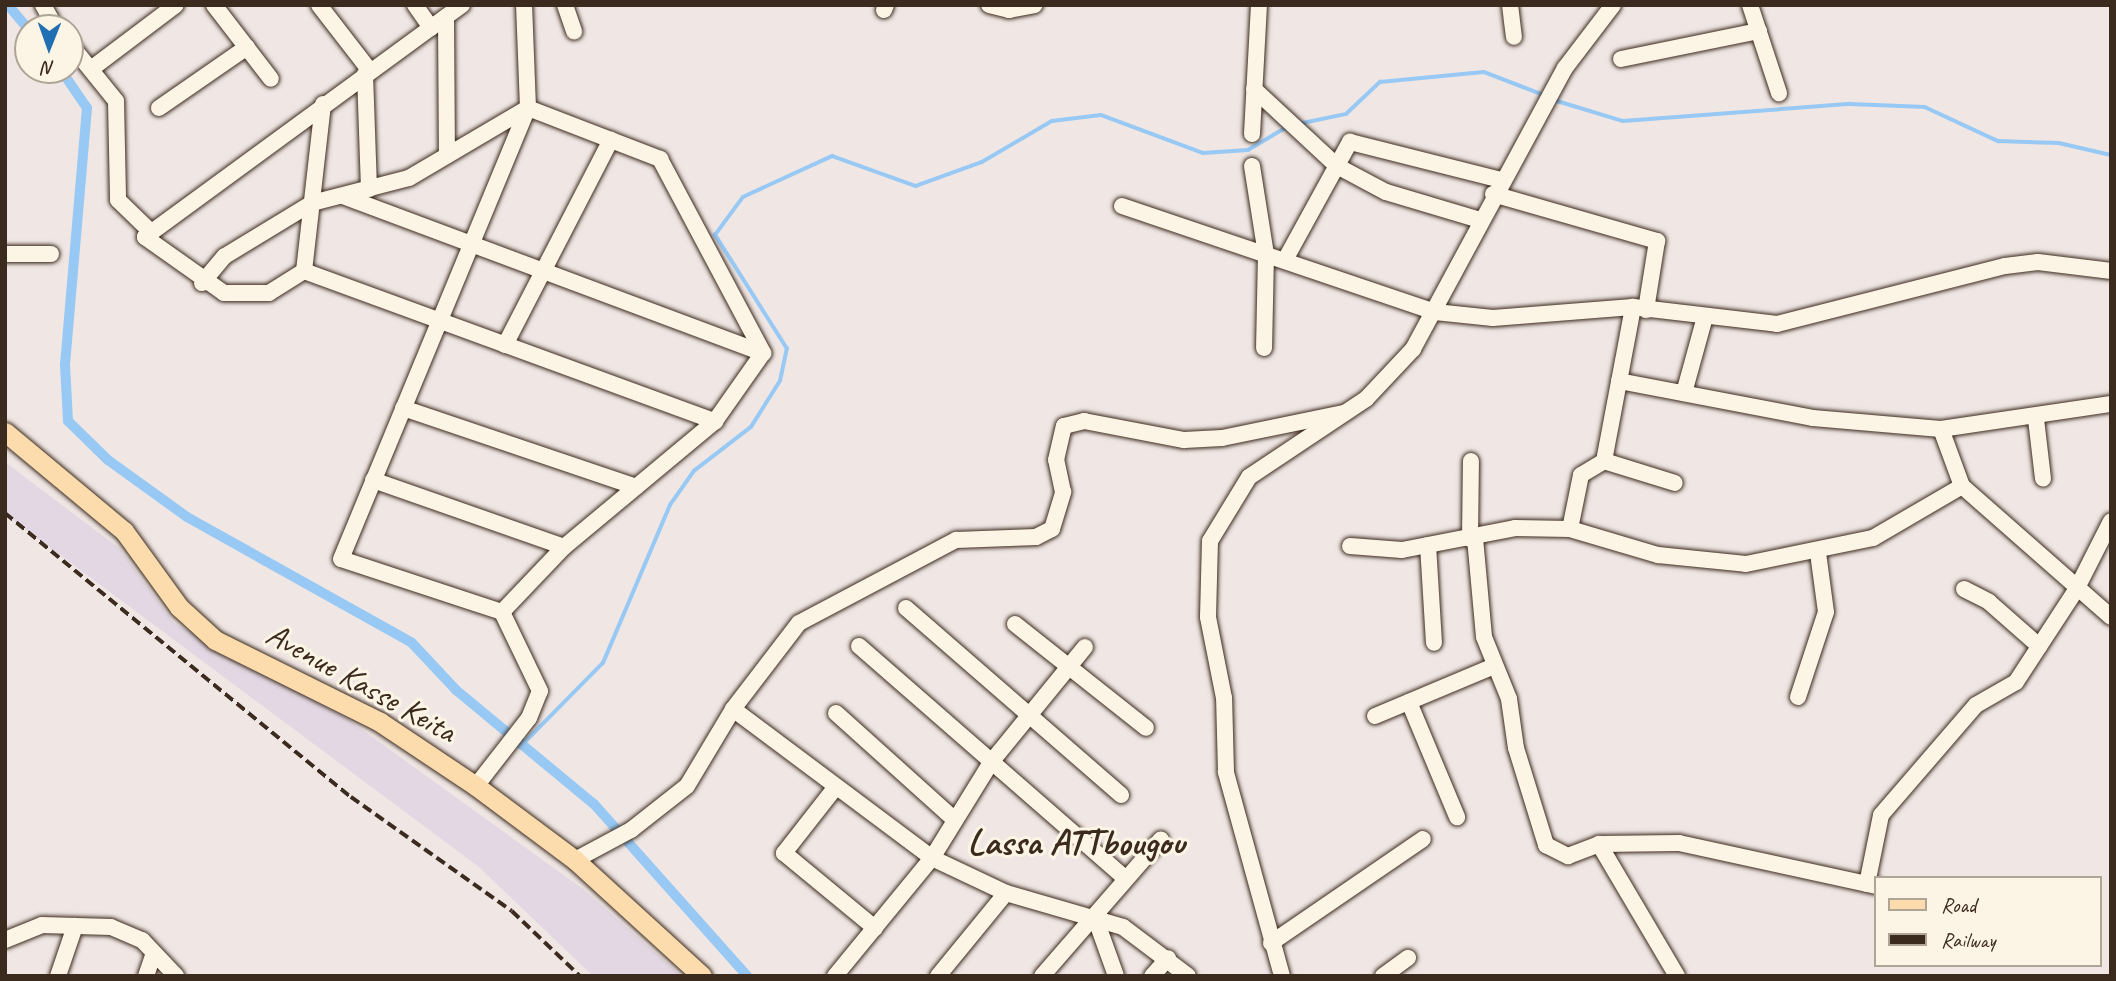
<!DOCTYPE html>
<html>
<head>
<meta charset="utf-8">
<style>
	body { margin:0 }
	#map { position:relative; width:2116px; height:981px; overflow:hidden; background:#f0e7e4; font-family:Caveat,sans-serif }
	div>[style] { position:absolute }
	.built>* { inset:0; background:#e2d7e3 }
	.stream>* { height:3.5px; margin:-1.75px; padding:0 1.75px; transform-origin:1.75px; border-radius:1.75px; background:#97c9f4 }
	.canal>* { height:10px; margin:-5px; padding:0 5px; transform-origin:5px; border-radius:5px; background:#97c9f4 }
	.roads { filter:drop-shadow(0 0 2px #3b2a1e) drop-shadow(0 0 2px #3b2a1e) }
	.minor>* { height:16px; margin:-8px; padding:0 8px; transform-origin:8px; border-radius:8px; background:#fcf5e5 }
	.major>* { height:19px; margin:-9.5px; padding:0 9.5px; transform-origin:9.5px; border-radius:9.5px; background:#fcdcac }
	.rail>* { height:3.5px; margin-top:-1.75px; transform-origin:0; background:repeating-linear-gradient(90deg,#3b2a1e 0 10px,transparent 0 15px) }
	span { translate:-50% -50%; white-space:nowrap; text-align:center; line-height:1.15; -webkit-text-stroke:6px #fcf5e5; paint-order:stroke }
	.street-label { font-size:33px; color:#3b2a1e }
	.quarter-label { font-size:37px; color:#3b2a1e; font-weight:700 }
	.frame { position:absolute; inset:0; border:7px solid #3b2a1e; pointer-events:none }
	.legend { position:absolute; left:1874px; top:876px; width:228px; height:91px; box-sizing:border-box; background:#fcf5e5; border:2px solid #afa495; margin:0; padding:9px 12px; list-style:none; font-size:21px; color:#3b2a1e }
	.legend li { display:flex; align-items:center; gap:14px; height:35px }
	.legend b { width:35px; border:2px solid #afa495 }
	.north { position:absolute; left:14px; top:14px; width:70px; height:70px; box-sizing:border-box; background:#fcf5e5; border:2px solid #afa495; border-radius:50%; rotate:181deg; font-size:19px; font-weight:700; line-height:28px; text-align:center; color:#3b2a1e }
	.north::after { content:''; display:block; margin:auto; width:24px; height:32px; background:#1f6fb2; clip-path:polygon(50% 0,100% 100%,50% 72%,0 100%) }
</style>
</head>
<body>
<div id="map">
	<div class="built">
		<i style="clip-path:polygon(5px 462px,119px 548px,174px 623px,346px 718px,583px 889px,682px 976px,593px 976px,479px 867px,5px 514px)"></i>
	</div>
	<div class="stream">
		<i style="left:1554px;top:100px;width:72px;rotate:16.9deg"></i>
		<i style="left:1623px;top:121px;width:228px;rotate:-4.3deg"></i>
		<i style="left:1850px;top:104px;width:75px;rotate:2.3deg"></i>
		<i style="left:1925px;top:107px;width:81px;rotate:25deg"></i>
		<i style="left:1998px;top:141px;width:61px;rotate:1.9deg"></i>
		<i style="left:2059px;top:143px;width:53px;rotate:13deg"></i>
		<i style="left:1298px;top:124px;width:49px;rotate:-11.8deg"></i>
		<i style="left:1346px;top:114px;width:47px;rotate:-43.3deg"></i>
		<i style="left:1380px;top:82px;width:104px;rotate:-5.5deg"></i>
		<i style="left:1484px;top:72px;width:64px;rotate:21deg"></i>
		<i style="left:522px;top:745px;width:115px;rotate:-45.4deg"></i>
		<i style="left:603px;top:663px;width:172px;rotate:-67deg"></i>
		<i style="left:670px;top:505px;width:42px;rotate:-54.8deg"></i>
		<i style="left:694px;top:471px;width:72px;rotate:-37.7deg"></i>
		<i style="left:751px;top:427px;width:54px;rotate:-57.8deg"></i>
		<i style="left:780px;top:381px;width:33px;rotate:-78deg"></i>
		<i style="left:787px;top:349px;width:135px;rotate:-122.3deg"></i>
		<i style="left:715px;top:235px;width:47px;rotate:-53.6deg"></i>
		<i style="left:743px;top:197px;width:98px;rotate:-24.7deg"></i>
		<i style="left:832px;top:156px;width:89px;rotate:19.7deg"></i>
		<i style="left:916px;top:186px;width:70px;rotate:-20deg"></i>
		<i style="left:982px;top:162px;width:81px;rotate:-30.4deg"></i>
		<i style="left:1052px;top:121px;width:49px;rotate:-7deg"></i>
		<i style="left:1101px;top:115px;width:109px;rotate:20.4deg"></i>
		<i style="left:1203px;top:153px;width:45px;rotate:-3.8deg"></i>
		<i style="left:1248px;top:150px;width:45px;rotate:-30.5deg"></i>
	</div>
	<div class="canal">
		<i style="left:8px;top:5px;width:31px;rotate:50deg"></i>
		<i style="left:61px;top:70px;width:46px;rotate:55.6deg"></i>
		<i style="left:87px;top:108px;width:258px;rotate:94.9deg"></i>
		<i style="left:65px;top:365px;width:56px;rotate:86.9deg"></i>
		<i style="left:68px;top:421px;width:56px;rotate:44.3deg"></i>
		<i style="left:108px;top:460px;width:97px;rotate:35.8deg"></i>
		<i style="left:187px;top:517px;width:257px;rotate:29.2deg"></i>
		<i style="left:411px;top:642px;width:66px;rotate:46.8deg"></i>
		<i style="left:456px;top:690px;width:179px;rotate:39.6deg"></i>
		<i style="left:594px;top:804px;width:230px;rotate:48.3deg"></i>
	</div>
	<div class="roads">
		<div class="minor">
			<i style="left:43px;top:5px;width:26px;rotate:61deg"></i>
			<i style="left:214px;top:5px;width:93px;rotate:52.4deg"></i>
			<i style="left:319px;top:5px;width:83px;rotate:52.3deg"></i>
			<i style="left:415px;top:5px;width:28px;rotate:55deg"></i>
			<i style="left:565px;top:5px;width:28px;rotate:71deg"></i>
			<i style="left:989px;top:5px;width:21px;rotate:14deg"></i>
			<i style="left:1009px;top:10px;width:26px;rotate:-11deg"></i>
			<i style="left:1510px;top:5px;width:32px;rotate:83deg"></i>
			<i style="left:1750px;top:5px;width:93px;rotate:71.8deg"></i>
			<i style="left:884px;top:10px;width:5px;rotate:-68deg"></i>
			<i style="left:446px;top:17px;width:138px;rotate:89.6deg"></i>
			<i style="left:70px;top:44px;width:73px;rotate:51.1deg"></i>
			<i style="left:116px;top:101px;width:99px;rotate:88.8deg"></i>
			<i style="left:118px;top:200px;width:43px;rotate:44.1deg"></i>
			<i style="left:1621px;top:59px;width:141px;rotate:-11.5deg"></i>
			<i style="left:91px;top:69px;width:106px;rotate:-37deg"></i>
			<i style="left:365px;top:74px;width:115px;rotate:88deg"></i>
			<i style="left:1254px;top:89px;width:113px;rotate:42.9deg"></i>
			<i style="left:1337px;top:166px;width:55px;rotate:28deg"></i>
			<i style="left:1386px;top:192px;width:98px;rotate:16.6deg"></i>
			<i style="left:159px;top:108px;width:107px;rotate:-34.7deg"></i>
			<i style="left:1252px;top:134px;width:129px;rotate:-86.9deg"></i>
			<i style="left:1252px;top:166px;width:89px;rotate:81deg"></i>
			<i style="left:1266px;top:254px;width:94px;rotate:91.2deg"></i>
			<i style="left:1493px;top:194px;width:171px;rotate:16deg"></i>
			<i style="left:1657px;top:241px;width:70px;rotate:99.1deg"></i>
			<i style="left:343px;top:196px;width:448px;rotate:20.5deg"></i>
			<i style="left:1122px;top:206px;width:330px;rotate:18.7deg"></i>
			<i style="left:1435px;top:312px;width:58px;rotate:5.9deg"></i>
			<i style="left:1493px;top:318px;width:140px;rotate:-4.5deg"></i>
			<i style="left:1633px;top:307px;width:145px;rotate:6.7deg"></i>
			<i style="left:1777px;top:324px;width:235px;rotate:-14.3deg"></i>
			<i style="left:2005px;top:266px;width:33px;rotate:-7deg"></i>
			<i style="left:2038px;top:262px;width:74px;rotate:7deg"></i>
			<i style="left:5px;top:254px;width:46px"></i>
			<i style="left:1285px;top:260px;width:135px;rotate:-61.2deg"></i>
			<i style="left:1350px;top:142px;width:156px;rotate:14.1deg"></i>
			<i style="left:304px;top:271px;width:41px;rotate:147.8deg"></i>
			<i style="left:269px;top:293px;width:45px;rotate:180deg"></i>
			<i style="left:224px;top:293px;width:97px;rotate:-144.7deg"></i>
			<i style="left:145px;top:237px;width:393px;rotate:-36.2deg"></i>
			<i style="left:304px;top:271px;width:438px;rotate:20.1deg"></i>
			<i style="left:304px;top:271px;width:168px;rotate:-83.5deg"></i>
			<i style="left:202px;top:283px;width:35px;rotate:-50deg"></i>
			<i style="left:225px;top:256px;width:102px;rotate:-31.3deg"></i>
			<i style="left:312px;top:203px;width:100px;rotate:-14.5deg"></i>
			<i style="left:409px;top:178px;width:138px;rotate:-30.5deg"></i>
			<i style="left:528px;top:108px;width:103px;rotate:-92.2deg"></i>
			<i style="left:505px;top:345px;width:231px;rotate:-62.7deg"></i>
			<i style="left:1619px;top:381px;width:197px;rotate:10.8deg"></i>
			<i style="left:1813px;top:418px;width:128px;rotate:4.9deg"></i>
			<i style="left:1941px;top:429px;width:172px;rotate:-8.4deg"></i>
			<i style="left:1684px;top:393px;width:79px;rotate:-74.6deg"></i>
			<i style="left:403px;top:408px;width:246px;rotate:18.7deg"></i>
			<i style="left:2036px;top:419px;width:60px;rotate:83.3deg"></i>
			<i style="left:1941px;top:429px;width:61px;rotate:69.8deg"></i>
			<i style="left:1962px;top:486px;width:198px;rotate:41.3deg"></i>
			<i style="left:1604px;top:461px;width:74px;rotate:17.2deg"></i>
			<i style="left:373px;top:480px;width:202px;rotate:19.3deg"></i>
			<i style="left:1570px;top:529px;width:55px;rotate:-78.5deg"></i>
			<i style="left:1581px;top:475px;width:27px;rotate:-31deg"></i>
			<i style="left:1604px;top:461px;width:157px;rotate:-79.3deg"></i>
			<i style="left:1475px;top:538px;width:99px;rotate:84.8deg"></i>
			<i style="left:1484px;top:637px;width:67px;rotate:68deg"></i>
			<i style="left:1509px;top:699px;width:49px;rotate:81.9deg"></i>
			<i style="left:1516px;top:748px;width:102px;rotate:72.8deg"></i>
			<i style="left:1546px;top:845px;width:25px;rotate:27deg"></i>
			<i style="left:1568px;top:856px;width:33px;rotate:-21deg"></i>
			<i style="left:1599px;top:844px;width:80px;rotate:-0.7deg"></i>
			<i style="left:1679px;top:843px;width:202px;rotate:12.3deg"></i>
			<i style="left:1470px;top:539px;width:78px;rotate:-89.3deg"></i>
			<i style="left:1428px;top:545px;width:98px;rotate:86.5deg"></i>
			<i style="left:1350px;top:546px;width:52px;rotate:4.4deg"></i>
			<i style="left:1402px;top:550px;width:115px;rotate:-11deg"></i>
			<i style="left:1515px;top:528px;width:55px;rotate:1deg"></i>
			<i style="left:1570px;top:529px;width:92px;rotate:16.5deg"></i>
			<i style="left:1658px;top:555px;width:88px;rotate:5.8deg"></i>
			<i style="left:1746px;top:564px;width:130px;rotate:-11.6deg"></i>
			<i style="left:1873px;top:538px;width:103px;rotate:-30.3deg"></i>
			<i style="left:1964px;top:589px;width:28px;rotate:27deg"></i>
			<i style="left:1989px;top:602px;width:67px;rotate:41.3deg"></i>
			<i style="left:906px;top:608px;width:285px;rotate:41deg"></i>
			<i style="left:502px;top:612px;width:90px;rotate:-46.4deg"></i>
			<i style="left:564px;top:547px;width:197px;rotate:-39.8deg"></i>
			<i style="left:715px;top:421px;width:83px;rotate:-54.8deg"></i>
			<i style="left:1015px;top:624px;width:167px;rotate:38.4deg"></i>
			<i style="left:859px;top:646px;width:354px;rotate:41.1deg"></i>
			<i style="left:1798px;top:697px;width:89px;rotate:-71.8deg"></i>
			<i style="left:1826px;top:612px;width:60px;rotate:-97.7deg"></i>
			<i style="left:1409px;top:702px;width:125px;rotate:67.3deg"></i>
			<i style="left:733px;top:709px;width:108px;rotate:-52.5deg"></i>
			<i style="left:799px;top:623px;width:178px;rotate:-27.9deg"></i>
			<i style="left:956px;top:540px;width:80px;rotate:-2.1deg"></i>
			<i style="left:1036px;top:537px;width:18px;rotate:-27deg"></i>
			<i style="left:1052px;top:529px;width:39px;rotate:-73deg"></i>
			<i style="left:1063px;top:492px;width:33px;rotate:-102deg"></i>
			<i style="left:1056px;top:460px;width:35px;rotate:-77deg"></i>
			<i style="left:1064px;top:426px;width:21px;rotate:-14deg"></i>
			<i style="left:1084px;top:421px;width:102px;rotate:10.8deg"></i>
			<i style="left:1184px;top:440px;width:38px;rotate:-3deg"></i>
			<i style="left:1222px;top:438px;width:125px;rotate:-11.6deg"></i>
			<i style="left:836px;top:713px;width:160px;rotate:42deg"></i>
			<i style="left:1375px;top:716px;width:129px;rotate:-22.8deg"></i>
			<i style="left:476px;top:786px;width:86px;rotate:-52.1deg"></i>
			<i style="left:529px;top:718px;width:29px;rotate:-68deg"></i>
			<i style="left:540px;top:691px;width:88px;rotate:-115.7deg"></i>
			<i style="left:502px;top:612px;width:169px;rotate:-161.8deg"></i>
			<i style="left:341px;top:559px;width:488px;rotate:-67.5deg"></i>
			<i style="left:528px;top:108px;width:142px;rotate:21.1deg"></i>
			<i style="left:660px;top:159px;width:220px;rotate:62deg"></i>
			<i style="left:835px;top:788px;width:83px;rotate:128.1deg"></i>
			<i style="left:784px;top:853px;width:118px;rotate:39.5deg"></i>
			<i style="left:1599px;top:844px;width:153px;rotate:59.4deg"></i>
			<i style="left:575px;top:860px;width:64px;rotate:-28.2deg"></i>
			<i style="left:631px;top:830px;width:71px;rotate:-38.2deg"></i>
			<i style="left:687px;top:786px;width:90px;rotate:-59.1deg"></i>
			<i style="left:733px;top:709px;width:249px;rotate:36.8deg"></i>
			<i style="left:932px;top:858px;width:82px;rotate:25.3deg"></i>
			<i style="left:1006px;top:893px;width:122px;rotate:16.2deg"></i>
			<i style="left:1123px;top:927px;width:81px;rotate:37deg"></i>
			<i style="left:1867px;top:884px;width:70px;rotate:-78.5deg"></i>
			<i style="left:1881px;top:815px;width:145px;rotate:-49.2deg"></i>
			<i style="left:1976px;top:705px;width:46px;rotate:-29.9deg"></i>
			<i style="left:2016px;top:682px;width:110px;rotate:-56.9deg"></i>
			<i style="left:2076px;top:590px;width:77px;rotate:-63.1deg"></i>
			<i style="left:1096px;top:920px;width:59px;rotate:70.3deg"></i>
			<i style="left:5px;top:940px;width:40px;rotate:-22deg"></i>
			<i style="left:42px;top:925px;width:69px;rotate:1.7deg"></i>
			<i style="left:111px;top:927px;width:34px;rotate:23deg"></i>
			<i style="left:142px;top:940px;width:50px;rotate:46.6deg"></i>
			<i style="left:1271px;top:943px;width:184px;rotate:-34.4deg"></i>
			<i style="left:58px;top:976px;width:53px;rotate:-71.2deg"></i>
			<i style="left:146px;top:976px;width:24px;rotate:-71deg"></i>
			<i style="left:835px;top:976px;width:153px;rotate:-50.6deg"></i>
			<i style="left:932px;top:858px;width:114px;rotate:-58.3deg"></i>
			<i style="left:992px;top:761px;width:147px;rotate:-50.8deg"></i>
			<i style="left:938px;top:976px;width:107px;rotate:-50.7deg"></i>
			<i style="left:1042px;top:976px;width:181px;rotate:-49deg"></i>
			<i style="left:1152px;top:976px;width:24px;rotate:-48deg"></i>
			<i style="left:1282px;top:976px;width:212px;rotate:-105.4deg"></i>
			<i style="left:1226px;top:772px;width:74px;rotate:-91.5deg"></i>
			<i style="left:1224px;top:698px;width:83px;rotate:-101.2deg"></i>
			<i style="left:1208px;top:617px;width:76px;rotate:-88.5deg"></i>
			<i style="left:1210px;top:541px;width:75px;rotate:-58.6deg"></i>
			<i style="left:1249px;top:477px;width:141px;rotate:-33.7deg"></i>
			<i style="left:1366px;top:399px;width:69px;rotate:-46.8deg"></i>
			<i style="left:1413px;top:349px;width:319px;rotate:-61.6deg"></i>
			<i style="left:1565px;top:68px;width:79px;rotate:-52.7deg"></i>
			<i style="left:1383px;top:976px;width:31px;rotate:-36deg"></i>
		</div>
		<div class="major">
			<i style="left:5px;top:432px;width:155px;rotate:39.8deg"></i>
			<i style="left:124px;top:531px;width:94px;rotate:54.1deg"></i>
			<i style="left:179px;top:607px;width:49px;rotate:42.5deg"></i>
			<i style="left:215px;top:640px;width:184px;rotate:26.4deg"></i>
			<i style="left:380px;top:722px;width:115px;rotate:33.7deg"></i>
			<i style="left:476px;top:786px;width:124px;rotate:36.8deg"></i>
			<i style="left:575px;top:860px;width:172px;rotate:42.4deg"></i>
		</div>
	</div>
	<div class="rail">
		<i style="left:5px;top:513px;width:448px;rotate:39.4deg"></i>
		<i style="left:351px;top:797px;width:197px;rotate:35.3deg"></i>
		<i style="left:512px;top:911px;width:94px;rotate:43.7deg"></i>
	</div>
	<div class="street-label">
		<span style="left:361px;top:683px;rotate:29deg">Avenue Kasse Keita</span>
	</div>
	<div class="quarter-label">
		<span style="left:1076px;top:842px">Lassa ATTbougou</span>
	</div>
	<div class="frame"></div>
	<ul class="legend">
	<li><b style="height:9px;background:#fcdcac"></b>Road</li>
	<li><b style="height:9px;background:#3b2a1e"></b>Railway</li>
	</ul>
	<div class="north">N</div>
</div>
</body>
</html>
